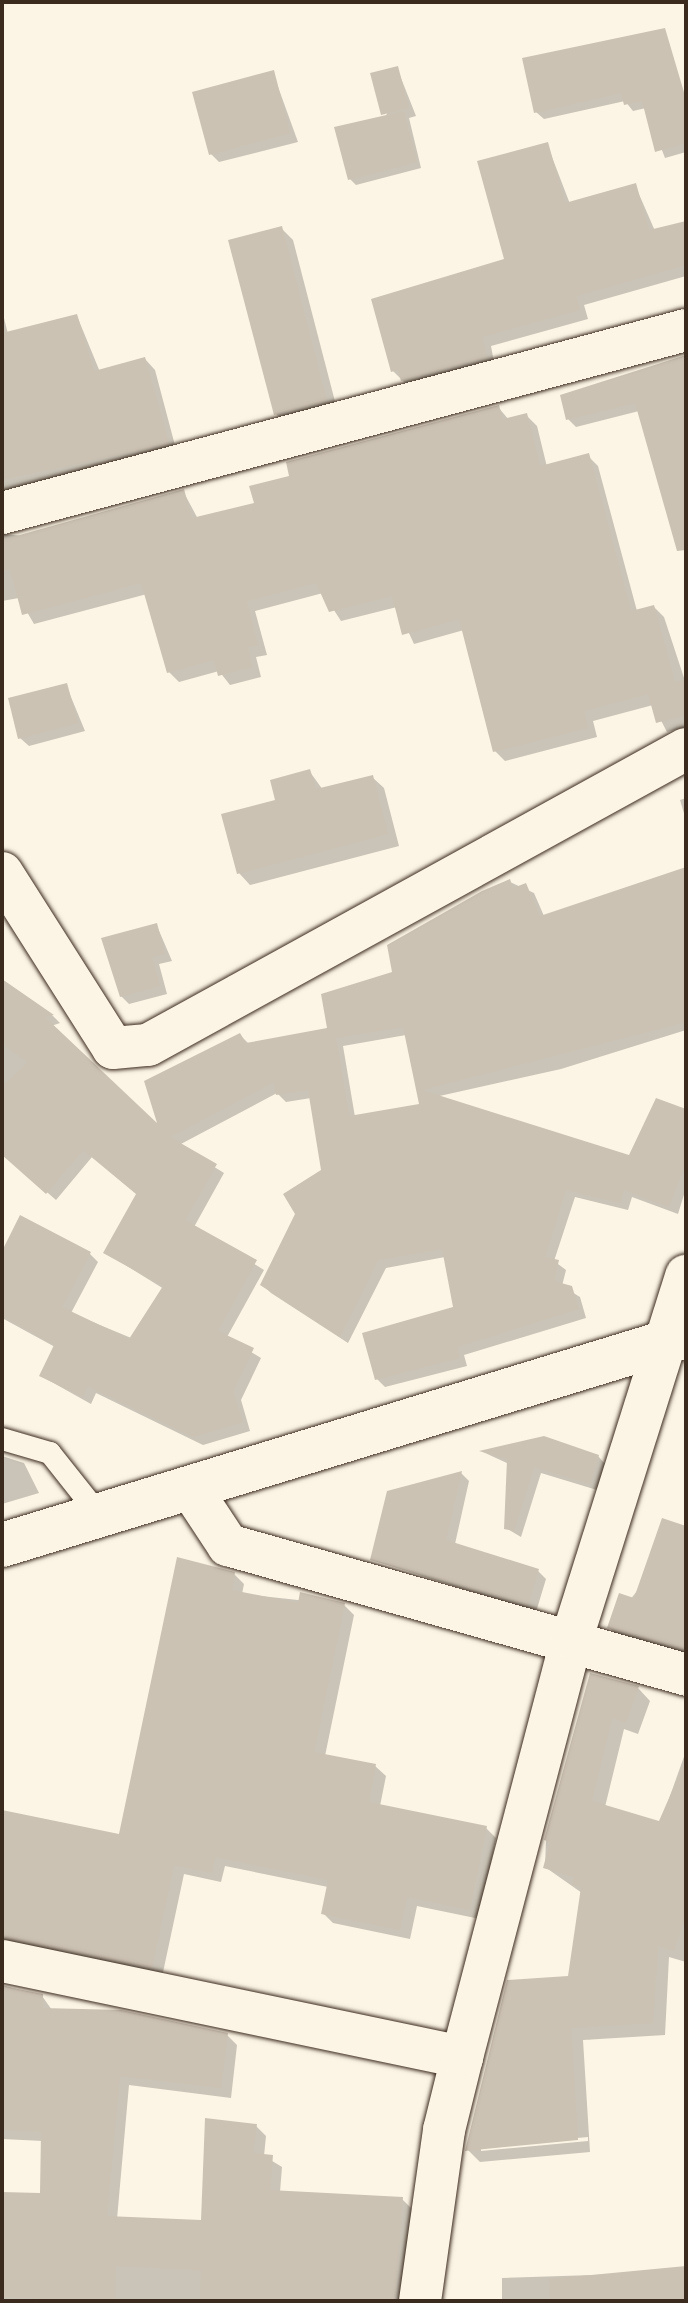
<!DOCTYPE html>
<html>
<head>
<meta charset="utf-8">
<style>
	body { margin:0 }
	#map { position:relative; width:688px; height:2303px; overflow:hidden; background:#fcf5e5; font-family:"Comic Neue",sans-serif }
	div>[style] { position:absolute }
	.shadow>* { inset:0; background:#0003 }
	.building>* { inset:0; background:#ccc2b3 }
	.roads { filter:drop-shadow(0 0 2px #3b2a1e) drop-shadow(0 0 2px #3b2a1e) }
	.service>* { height:22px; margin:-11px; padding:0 11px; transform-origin:11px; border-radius:11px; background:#fcf5e5 }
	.minor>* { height:42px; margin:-21px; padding:0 21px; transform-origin:21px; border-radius:21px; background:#fcf5e5 }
	.tertiary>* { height:44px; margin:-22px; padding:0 22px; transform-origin:22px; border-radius:22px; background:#fcf5e5 }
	span { translate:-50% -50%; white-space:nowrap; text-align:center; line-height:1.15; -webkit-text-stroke:7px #fcf5e5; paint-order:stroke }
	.frame { position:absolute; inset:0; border:4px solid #3b2a1e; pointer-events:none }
</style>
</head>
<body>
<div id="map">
	<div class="shadow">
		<i style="clip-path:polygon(664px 31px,686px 101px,686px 152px,665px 158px,646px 108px,633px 111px,625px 101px,544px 119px,536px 112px)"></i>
		<i style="clip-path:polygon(397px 68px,416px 116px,409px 118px,421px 168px,356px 185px,350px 179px,386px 117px)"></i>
		<i style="clip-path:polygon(273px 73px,298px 142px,219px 162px,211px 154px)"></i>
		<i style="clip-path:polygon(547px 144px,570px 204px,635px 185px,655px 231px,686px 223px,686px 276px,584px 305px,588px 319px,491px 346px,495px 368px,412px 390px,393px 371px,506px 260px)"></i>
		<i style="clip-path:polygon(281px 228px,293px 240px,338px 413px,288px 426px,276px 414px)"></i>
		<i style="clip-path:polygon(2px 310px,8px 334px,77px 316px,100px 372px,145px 359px,155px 370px,177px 453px,2px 508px)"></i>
		<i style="clip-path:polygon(686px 367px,686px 501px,639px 411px,576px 427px,568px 419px)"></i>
		<i style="clip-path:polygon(498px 407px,509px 420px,527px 416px,537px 426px,547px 467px,588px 456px,598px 466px,637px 611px,654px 607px,664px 617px,686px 684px,686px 727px,667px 732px,653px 705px,593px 721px,597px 737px,505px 761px,495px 751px,464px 630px,414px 644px,397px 607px,341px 621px,323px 593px,255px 611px,267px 655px,256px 657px,261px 677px,230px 685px,219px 671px,179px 682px,169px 672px,147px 594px,34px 624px,19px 598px,2px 601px,2px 534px,25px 536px,183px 491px,198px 519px,256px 504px,291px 477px)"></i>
		<i style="clip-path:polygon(66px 685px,85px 731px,29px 746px,20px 738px)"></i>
		<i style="clip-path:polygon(310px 772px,323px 790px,372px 777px,384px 788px,399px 846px,250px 885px,239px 873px,277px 802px)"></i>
		<i style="clip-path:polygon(686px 798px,686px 820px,680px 800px)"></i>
		<i style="clip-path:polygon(evenodd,686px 869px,686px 1030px,561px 1069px,435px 1097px,630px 1158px,686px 1109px,686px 1188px,678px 1214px,632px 1197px,628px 1210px,575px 1197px,554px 1261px,566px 1270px,562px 1286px,580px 1297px,586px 1318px,464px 1355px,467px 1366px,385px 1387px,377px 1379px,455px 1309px,445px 1257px,386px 1268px,348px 1343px,271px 1293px,262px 1284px,324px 1171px,311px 1098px,286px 1102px,277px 1093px,179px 1145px,224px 1173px,194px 1227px,264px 1270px,227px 1337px,261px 1358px,241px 1400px,250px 1431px,203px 1445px,96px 1393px,91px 1404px,41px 1376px,55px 1347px,2px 1318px,2px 1255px,90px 1254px,98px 1262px,71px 1313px,136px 1340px,164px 1289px,106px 1253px,138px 1195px,92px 1157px,56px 1200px,2px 1153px,2px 982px,53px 1016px,60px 1023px,51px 1026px,161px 1130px,240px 1035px,249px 1044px,329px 1030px,510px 882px,534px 893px,544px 916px,686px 869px,406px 1035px,421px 1106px,355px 1117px,343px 1046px,406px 1035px)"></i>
		<i style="clip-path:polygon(157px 926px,172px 961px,159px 964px,167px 994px,129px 1004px,121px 996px)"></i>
		<i style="clip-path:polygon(483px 1452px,598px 1456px,605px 1464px,597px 1490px,541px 1473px,521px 1537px,506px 1528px,509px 1464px)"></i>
		<i style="clip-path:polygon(2px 1456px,24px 1463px,39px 1493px,2px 1504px)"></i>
		<i style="clip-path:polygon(461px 1473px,469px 1481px,455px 1544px,538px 1571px,546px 1579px,536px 1612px,372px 1560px)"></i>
		<i style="clip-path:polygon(686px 1528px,686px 1662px,621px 1639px,609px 1627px)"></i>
		<i style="clip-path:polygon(234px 1574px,244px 1584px,242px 1594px,344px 1605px,354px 1615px,325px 1756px,375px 1766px,386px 1776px,380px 1806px,486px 1828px,496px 1838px,480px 1919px,417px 1906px,410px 1939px,333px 1923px,323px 1913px,328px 1887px,225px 1866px,221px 1882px,184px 1874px,162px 1977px,2px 1953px,2px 1812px,121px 1837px)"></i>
		<i style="clip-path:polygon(evenodd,591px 1675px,638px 1688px,650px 1701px,638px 1734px,624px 1729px,605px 1807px,660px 1824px,686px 1751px,686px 1962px,669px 1957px,665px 2035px,583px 2040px,590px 2152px,480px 2162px,468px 2150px,570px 1978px,582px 1893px,545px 1867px,546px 1839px,591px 1675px,588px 2137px,588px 2141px,481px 2151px,481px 2147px,588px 2137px)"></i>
		<i style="clip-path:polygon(2px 1985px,42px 1996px,52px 2010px,226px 2034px,237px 2045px,231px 2098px,129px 2085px,117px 2219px,203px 2223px,256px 2126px,266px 2136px,264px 2156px,282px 2167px,280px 2192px,402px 2199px,413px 2210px,407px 2301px,2px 2301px,2px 2194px,42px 2195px,43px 2141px,2px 2139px)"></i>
		<i style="clip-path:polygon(686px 2272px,686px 2301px,502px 2301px,502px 2278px)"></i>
	</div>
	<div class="building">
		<i style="clip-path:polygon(665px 28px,686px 99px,686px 143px,655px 152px,642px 101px,624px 105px,621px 93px,534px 113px,522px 58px)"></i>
		<i style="clip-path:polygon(398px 66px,409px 108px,381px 115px,370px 73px)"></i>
		<i style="clip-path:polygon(274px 70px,290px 133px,209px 155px,192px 92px)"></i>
		<i style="clip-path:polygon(404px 111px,417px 162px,348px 180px,334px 127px)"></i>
		<i style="clip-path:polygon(548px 142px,565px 203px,636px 183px,649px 230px,686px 221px,686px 265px,576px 296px,580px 310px,482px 337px,487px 358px,401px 381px,398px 370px,391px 372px,371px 299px,504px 259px,477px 161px)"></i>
		<i style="clip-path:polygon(282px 226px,327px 401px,274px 415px,228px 240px)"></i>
		<i style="clip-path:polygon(77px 314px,94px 371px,145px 357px,169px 444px,2px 480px,2px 333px)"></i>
		<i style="clip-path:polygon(686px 355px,686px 550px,677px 551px,635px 403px,566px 420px,560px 395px)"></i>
		<i style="clip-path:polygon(499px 405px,503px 419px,527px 413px,540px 466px,589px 453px,631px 611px,654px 605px,675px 682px,686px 680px,686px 715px,656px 723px,648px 694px,584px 711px,588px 728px,493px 752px,459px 619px,402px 635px,392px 596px,329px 612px,316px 583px,247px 601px,258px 645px,248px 647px,252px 667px,218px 676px,214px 660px,167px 673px,141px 583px,22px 615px,10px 569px,2px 571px,2px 540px,184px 489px,192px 518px,254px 503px,249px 486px,289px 476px,286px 462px)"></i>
		<i style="clip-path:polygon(67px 683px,78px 723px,18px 739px,8px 698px)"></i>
		<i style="clip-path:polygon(310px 769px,316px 789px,373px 775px,388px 834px,237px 874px,221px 814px,275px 800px,270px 780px)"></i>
		<i style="clip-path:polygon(evenodd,686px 867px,686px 1022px,422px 1090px,629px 1155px,656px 1098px,686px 1109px,686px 1162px,669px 1207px,624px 1190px,620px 1203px,566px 1190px,545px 1257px,559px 1260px,554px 1281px,572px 1286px,579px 1309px,457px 1347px,460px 1358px,375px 1380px,362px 1333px,453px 1307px,442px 1249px,378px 1260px,340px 1337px,260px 1285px,295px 1214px,283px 1194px,321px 1170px,308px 1090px,276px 1095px,274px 1082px,170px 1137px,217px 1164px,185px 1220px,257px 1260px,218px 1331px,254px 1348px,233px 1391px,243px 1422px,193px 1437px,87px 1386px,83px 1397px,39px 1376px,54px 1345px,2px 1316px,2px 1251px,20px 1215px,91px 1252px,62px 1307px,129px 1339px,163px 1286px,103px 1253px,136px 1194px,83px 1150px,46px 1194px,2px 1155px,2px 1087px,28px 1062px,2px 1044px,2px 979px,54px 1015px,45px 1017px,157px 1123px,144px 1081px,240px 1033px,246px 1043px,327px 1028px,321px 994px,392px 972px,387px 945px,482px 891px,510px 879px,513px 888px,526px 883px,540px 916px,686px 867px,403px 1027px,419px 1104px,349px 1116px,336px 1038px,403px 1027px)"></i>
		<i style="clip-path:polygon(157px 923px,165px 954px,152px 957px,160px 986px,120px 997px,101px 938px)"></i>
		<i style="clip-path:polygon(544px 1436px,599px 1455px,590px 1484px,534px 1467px,514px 1531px,504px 1529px,507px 1459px,479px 1451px)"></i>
		<i style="clip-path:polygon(462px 1471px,446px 1540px,539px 1569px,528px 1605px,370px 1560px,387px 1491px)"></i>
		<i style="clip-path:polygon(662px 1518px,686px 1526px,686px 1650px,607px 1628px,619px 1593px,634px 1598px)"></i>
		<i style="clip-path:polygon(177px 1557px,235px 1572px,232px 1590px,298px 1603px,300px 1592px,345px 1603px,314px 1752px,376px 1764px,369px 1802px,487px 1826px,470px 1910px,407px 1897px,400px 1930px,321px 1914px,328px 1880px,215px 1857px,212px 1873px,174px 1865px,152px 1968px,2px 1938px,2px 1810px,119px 1834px)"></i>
		<i style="clip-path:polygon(590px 1673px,639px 1686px,626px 1723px,612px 1718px,592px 1801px,659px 1821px,686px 1759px,686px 1914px,674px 1951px,658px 1946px,653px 2023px,571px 2028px,578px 2140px,465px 2151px,507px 1980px,568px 1976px,581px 1887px,572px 1885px,574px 1877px,543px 1868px,550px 1842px,544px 1840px)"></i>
		<i style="clip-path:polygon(2px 1986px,43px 1994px,43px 2008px,121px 2010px,228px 2033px,221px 2088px,120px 2076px,107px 2216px,201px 2220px,205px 2118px,257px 2124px,253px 2153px,273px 2155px,270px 2190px,403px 2197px,395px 2301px,200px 2301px,201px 2270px,116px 2266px,115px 2301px,2px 2297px,2px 2192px,40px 2193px,41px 2132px,2px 2130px)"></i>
		<i style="clip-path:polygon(686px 2266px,686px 2301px,550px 2301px,549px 2279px)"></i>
	</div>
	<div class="roads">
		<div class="service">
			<i style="left:2px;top:1439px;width:50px;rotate:16.3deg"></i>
			<i style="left:50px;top:1453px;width:80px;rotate:51.6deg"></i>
		</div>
		<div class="minor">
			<i style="left:2px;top:513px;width:708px;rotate:-14.98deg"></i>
			<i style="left:2px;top:873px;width:207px;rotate:57.6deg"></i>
			<i style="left:113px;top:1048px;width:35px;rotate:-5deg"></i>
			<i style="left:148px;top:1045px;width:614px;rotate:-28.82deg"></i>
			<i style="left:193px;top:1492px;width:64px;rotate:56.6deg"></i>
			<i style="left:228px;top:1545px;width:476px;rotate:15.8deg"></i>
			<i style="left:2px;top:1961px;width:470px;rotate:11.8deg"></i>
			<i style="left:420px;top:2301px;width:173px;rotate:-82deg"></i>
			<i style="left:444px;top:2130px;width:75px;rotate:-76.1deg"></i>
			<i style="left:462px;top:2057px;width:433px;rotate:-75.3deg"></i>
			<i style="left:572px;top:1638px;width:380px;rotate:-72.5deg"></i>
		</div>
		<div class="tertiary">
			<i style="left:2px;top:1545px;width:715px;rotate:-16.99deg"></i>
		</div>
	</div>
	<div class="frame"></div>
</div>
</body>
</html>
